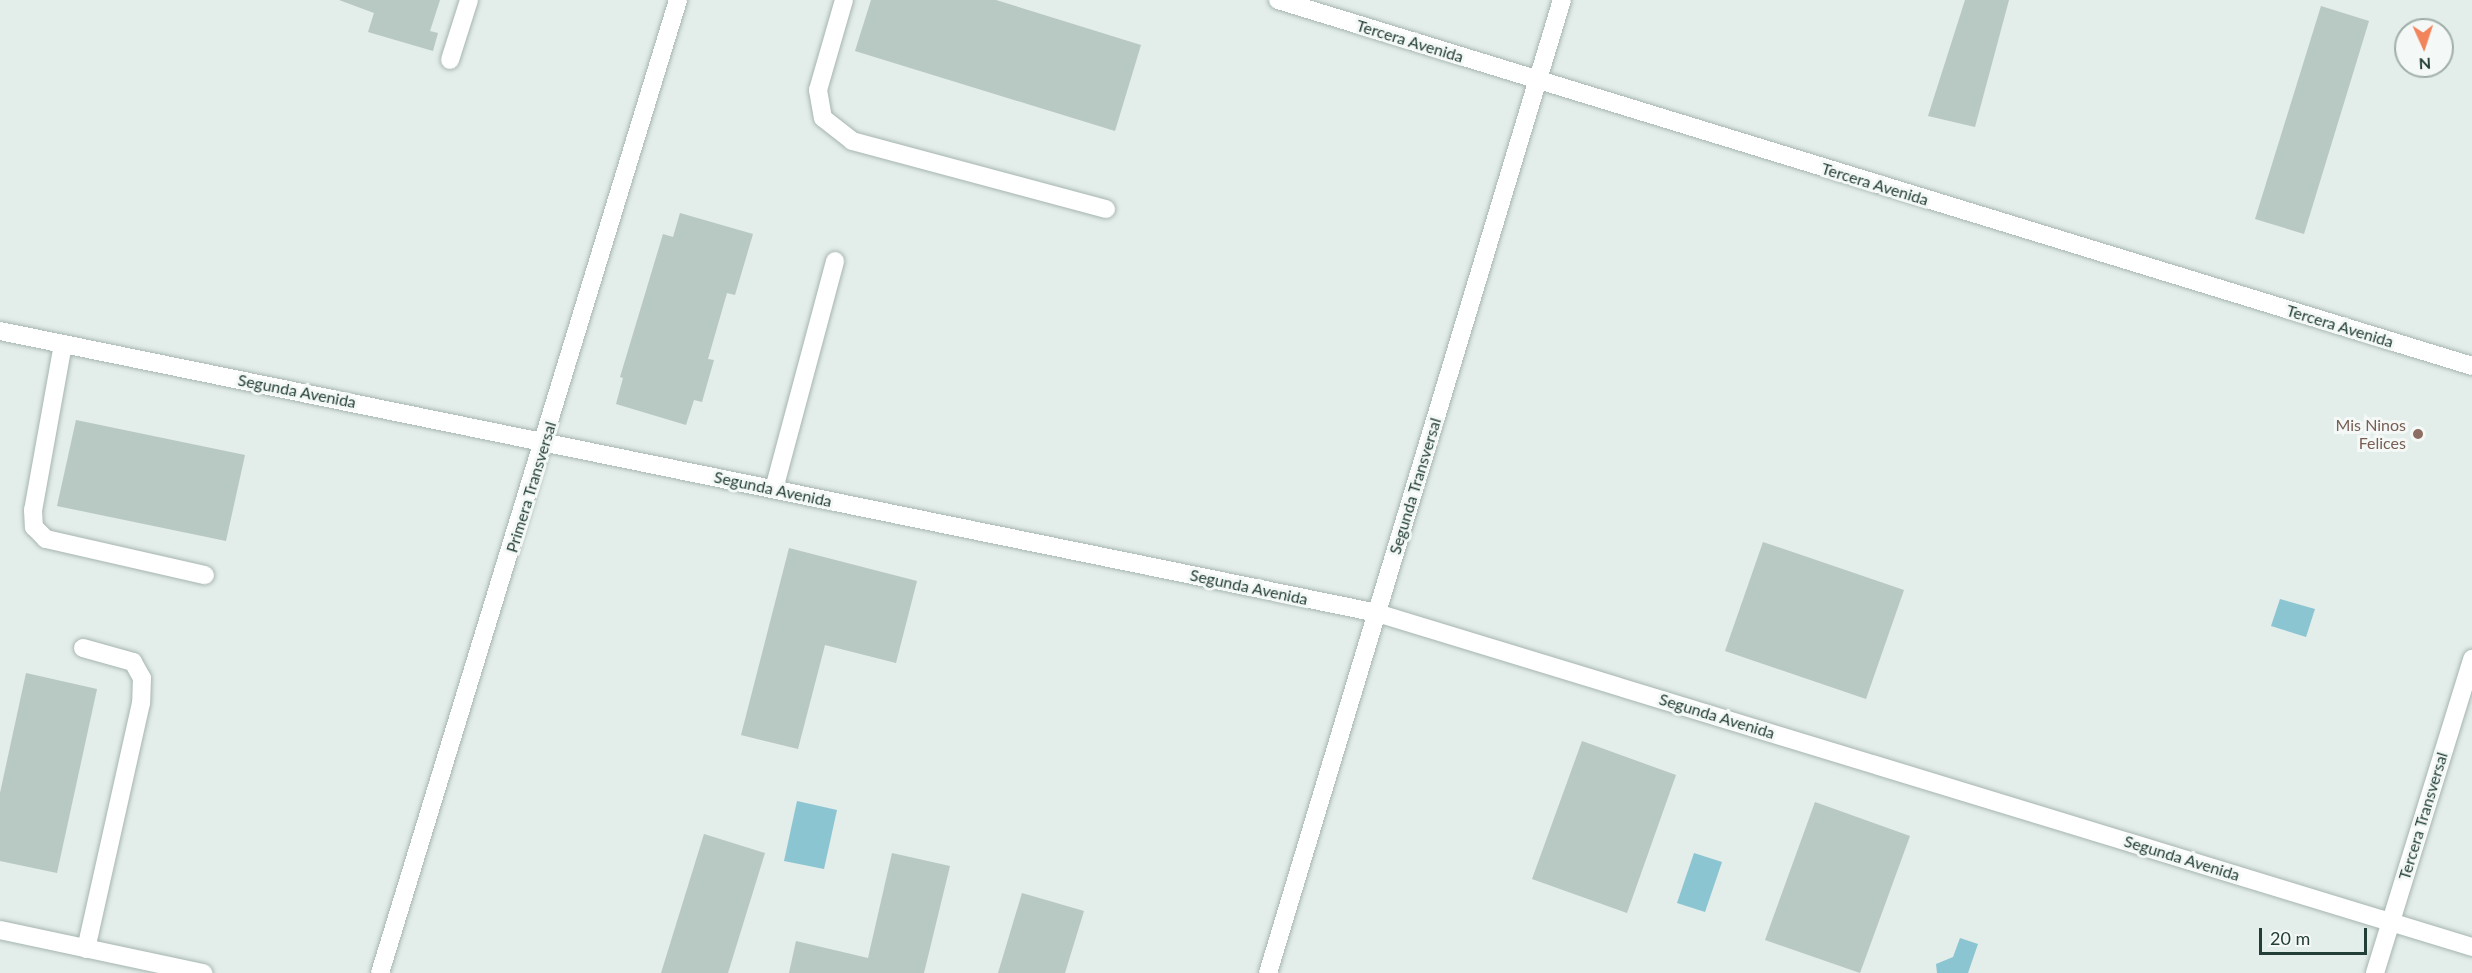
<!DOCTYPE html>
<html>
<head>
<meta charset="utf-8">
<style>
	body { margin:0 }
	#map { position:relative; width:2472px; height:973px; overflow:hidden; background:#e3ede9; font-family:Lato,sans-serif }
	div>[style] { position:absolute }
	.water>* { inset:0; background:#8bc5d2 }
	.building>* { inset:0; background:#b8c8c2 }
	.roads { filter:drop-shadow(0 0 2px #a6b5b0) drop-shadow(0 0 2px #a6b5b0) }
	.service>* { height:18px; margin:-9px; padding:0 9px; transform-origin:9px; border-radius:9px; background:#fff }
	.minor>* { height:18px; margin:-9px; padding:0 9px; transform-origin:9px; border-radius:9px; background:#fff }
	.tertiary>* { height:18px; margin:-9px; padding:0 9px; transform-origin:9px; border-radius:9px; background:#fff }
	.dots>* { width:16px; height:16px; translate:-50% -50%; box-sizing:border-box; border:3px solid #f4f9f7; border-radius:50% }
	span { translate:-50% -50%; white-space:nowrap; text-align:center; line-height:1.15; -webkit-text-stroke:6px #f4f9f7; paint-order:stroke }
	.street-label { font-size:16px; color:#233e37 }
	.education-label { font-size:16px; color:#785e54 }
	.right { translate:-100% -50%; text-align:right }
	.north { position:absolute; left:2394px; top:18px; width:60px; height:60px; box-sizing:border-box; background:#f4f9f7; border:2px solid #a0aeaa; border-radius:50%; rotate:177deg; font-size:16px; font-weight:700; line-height:24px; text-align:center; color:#233e37 }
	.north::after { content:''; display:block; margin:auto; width:21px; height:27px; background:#f2845c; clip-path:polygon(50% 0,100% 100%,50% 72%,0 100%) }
	.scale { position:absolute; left:2259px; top:928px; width:108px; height:27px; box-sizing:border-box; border:3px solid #233e37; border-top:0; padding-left:8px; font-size:18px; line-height:21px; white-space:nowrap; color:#233e37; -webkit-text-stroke:4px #f4f9f7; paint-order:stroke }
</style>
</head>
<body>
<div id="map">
	<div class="water">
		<i style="clip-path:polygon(2280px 599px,2315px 609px,2306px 637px,2271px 626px)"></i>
		<i style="clip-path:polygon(797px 801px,837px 810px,824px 869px,784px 861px)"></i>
		<i style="clip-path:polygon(1694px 853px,1722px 862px,1705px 912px,1677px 903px)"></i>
		<i style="clip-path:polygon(1960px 938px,1978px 944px,1968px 973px,1937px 973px,1936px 964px,1953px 957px)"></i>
	</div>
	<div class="building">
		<i style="clip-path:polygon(339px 0,440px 0,430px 31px,438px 33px,433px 51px,368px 32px,374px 13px)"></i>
		<i style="clip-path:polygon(871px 0,996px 0,1141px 45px,1115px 131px,855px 51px)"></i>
		<i style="clip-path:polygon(1965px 0,2009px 0,1975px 127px,1928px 116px)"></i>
		<i style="clip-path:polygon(2321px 6px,2369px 21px,2304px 234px,2255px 219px)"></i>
		<i style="clip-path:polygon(680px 213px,753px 234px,735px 295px,727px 293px,708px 359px,714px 360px,702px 402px,694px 400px,686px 425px,616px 404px,623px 378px,620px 377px,663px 234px,673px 237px)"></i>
		<i style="clip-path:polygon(76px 420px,245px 455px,226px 541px,57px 506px)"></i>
		<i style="clip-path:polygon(1763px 542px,1904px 590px,1866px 699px,1725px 651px)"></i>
		<i style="clip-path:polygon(789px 548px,917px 581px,896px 663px,825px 645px,798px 749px,741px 735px)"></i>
		<i style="clip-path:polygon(26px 673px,97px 689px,57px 873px,0 861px,0 793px)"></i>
		<i style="clip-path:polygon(1582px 741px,1676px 775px,1627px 913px,1532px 879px)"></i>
		<i style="clip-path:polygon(1815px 802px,1910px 836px,1860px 973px,1765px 940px)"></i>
		<i style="clip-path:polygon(704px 834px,765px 853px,728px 973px,661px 973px)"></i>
		<i style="clip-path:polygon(892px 853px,950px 866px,924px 973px,789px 973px,796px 941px,868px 958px)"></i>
		<i style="clip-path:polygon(1022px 893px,1084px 911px,1065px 973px,998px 973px)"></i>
	</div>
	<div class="roads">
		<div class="service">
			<i style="left:844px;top:0;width:94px;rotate:106.1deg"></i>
			<i style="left:818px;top:90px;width:28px;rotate:80deg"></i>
			<i style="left:823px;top:118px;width:37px;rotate:38deg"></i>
			<i style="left:852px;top:141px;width:263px;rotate:15deg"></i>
			<i style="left:450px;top:60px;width:63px;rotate:-72.4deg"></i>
			<i style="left:63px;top:344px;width:169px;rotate:100.2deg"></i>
			<i style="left:33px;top:510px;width:17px;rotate:87deg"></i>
			<i style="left:34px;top:527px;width:17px;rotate:45deg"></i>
			<i style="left:46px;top:539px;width:163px;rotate:12.8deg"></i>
			<i style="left:774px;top:489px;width:236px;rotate:-75deg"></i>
			<i style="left:83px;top:648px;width:52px;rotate:15.6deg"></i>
			<i style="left:133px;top:662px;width:18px;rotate:61deg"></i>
			<i style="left:142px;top:678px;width:25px;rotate:92deg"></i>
			<i style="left:141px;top:703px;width:252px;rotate:102.6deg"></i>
		</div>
		<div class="minor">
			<i style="left:1278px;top:0;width:1249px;rotate:17.04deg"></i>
			<i style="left:0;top:331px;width:1406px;rotate:11.57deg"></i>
			<i style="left:1377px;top:613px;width:1145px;rotate:16.96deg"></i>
			<i style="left:0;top:930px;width:208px;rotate:12deg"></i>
			<i style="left:380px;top:973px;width:1018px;rotate:-72.97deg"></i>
			<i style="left:1268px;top:973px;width:1016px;rotate:-73.19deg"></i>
		</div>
		<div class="tertiary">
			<i style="left:2375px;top:973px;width:329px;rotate:-72.8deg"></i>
		</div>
	</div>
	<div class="dots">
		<i style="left:2418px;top:434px;background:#8d6e63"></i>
	</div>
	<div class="street-label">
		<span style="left:1410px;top:41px;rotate:17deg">Tercera Avenida</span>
		<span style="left:1875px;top:184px;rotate:17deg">Tercera Avenida</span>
		<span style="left:2340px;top:326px;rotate:17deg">Tercera Avenida</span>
		<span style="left:297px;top:391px;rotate:11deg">Segunda Avenida</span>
		<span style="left:1415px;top:486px;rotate:-73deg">Segunda Transversal</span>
		<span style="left:531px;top:487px;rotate:-73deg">Primera Transversal</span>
		<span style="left:773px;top:489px;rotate:12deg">Segunda Avenida</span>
		<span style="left:1249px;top:587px;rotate:12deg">Segunda Avenida</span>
		<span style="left:1717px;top:716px;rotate:17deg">Segunda Avenida</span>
		<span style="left:2423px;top:816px;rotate:-73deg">Tercera Transversal</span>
		<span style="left:2182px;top:858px;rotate:17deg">Segunda Avenida</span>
	</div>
	<div class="education-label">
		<span class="right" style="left:2406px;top:434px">Mis Ninos<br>Felices</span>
	</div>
	<div class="north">N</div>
	<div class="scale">20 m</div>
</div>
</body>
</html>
